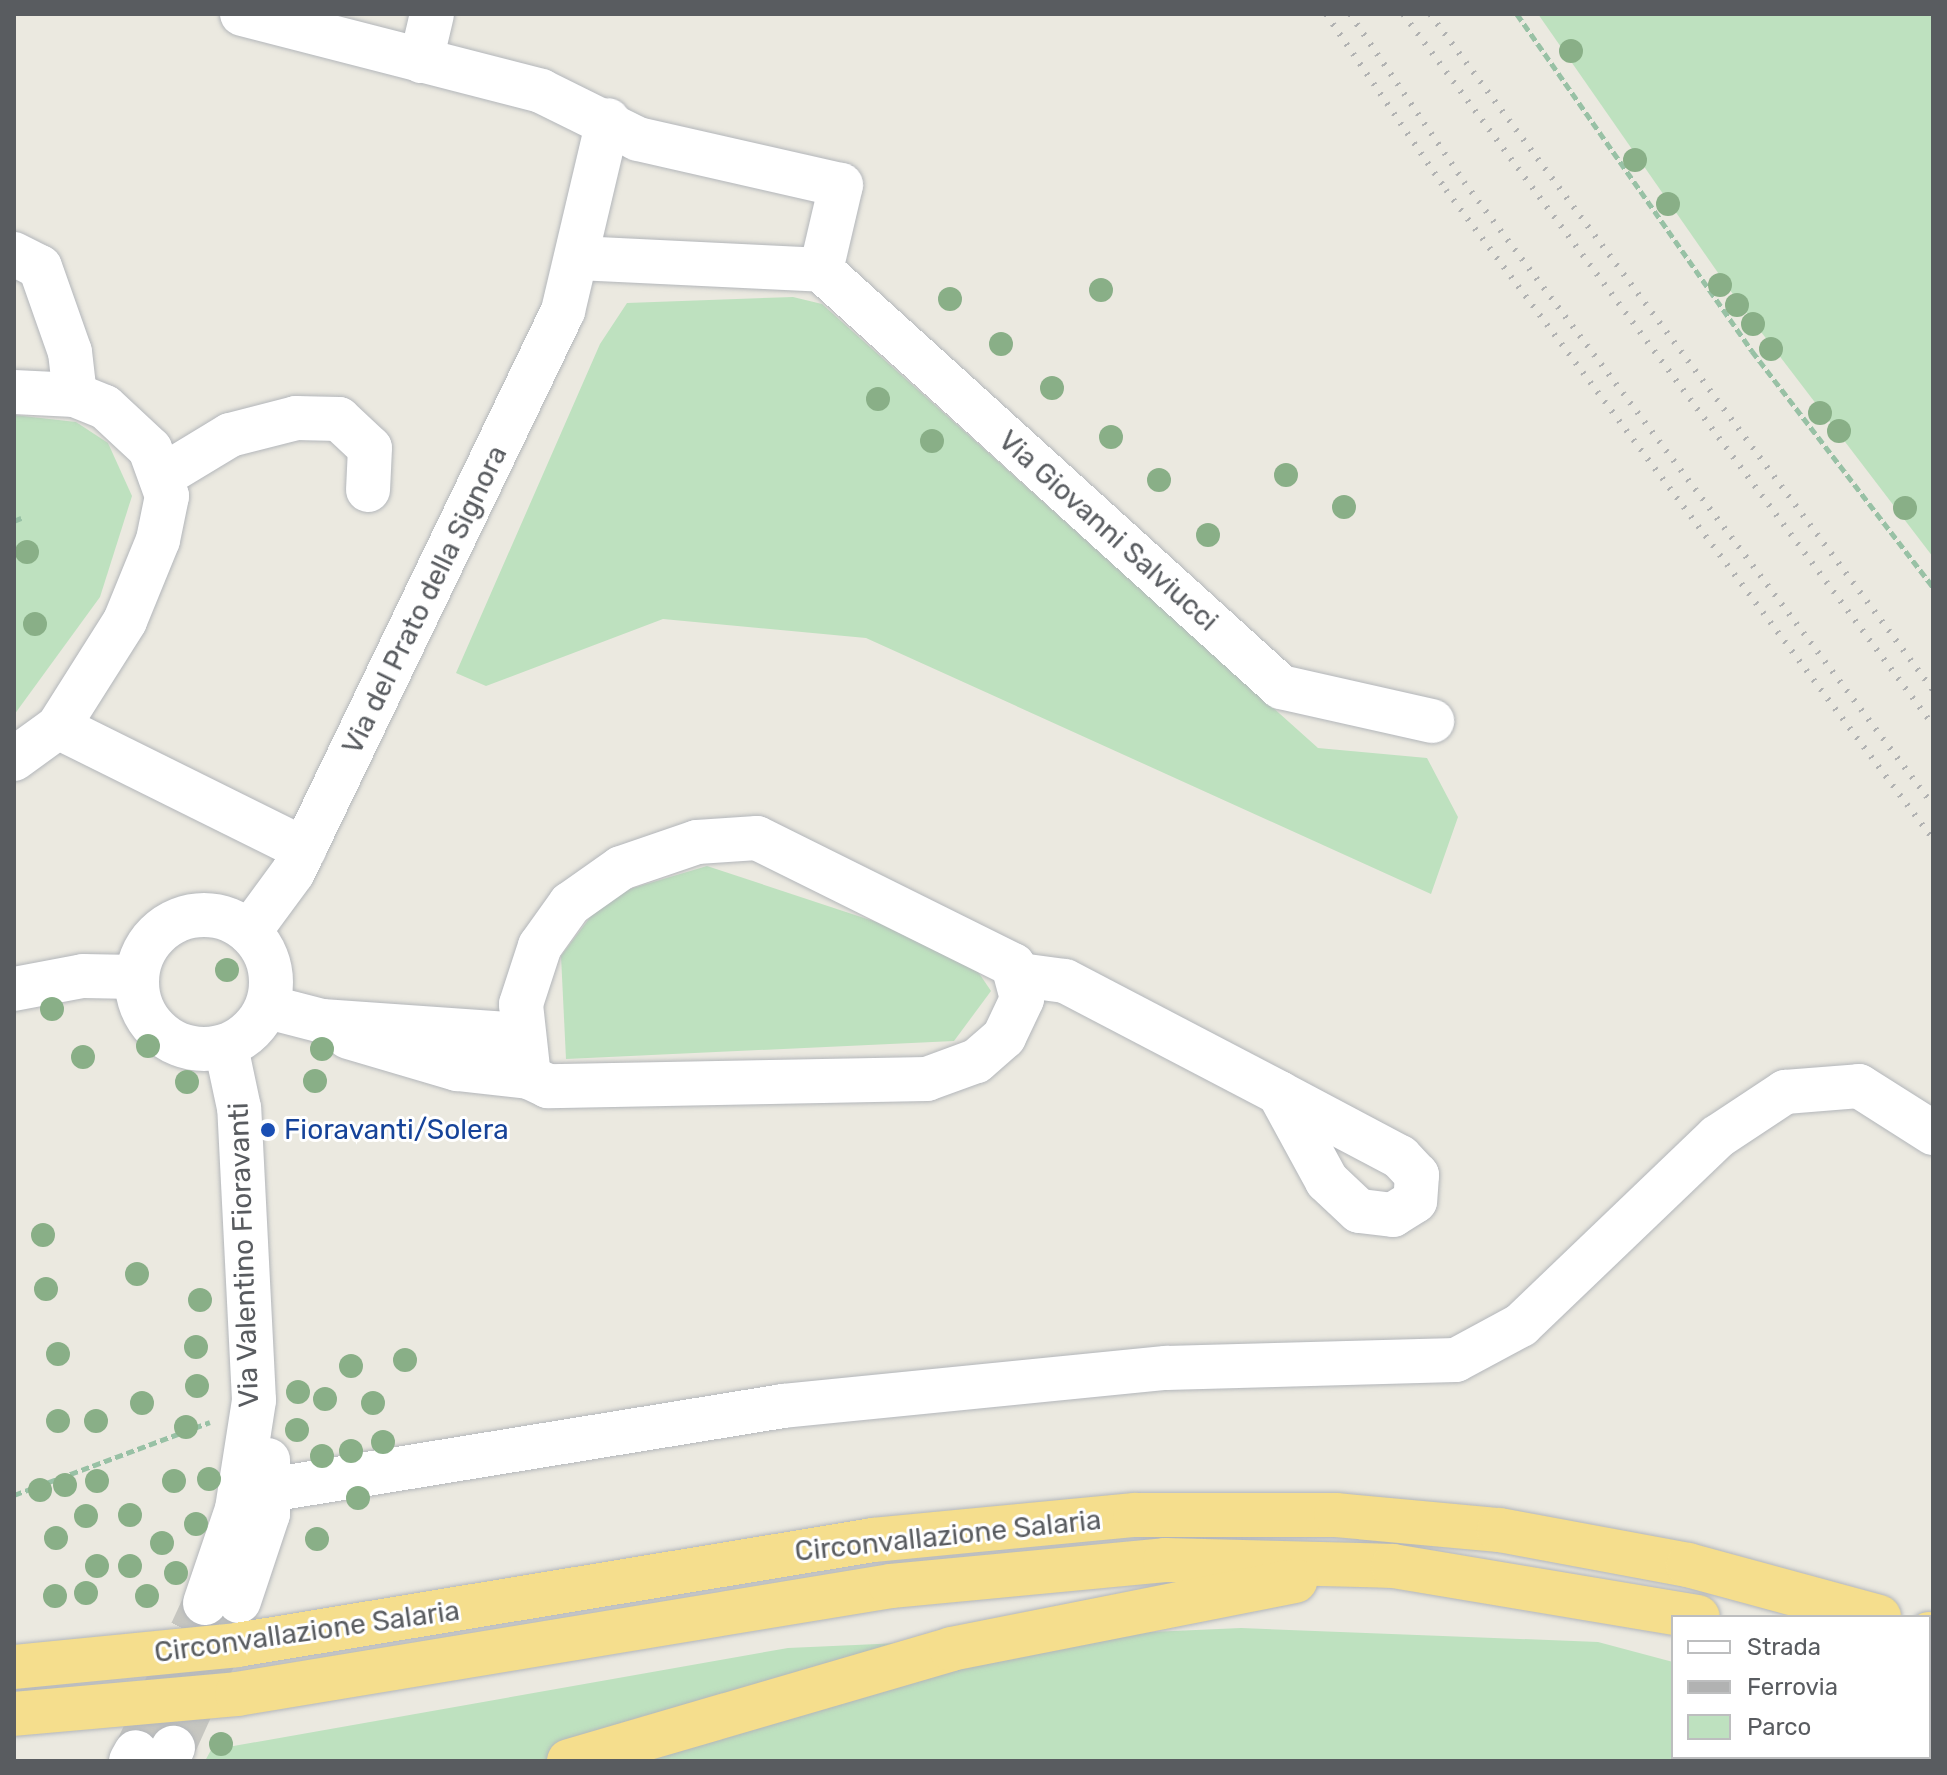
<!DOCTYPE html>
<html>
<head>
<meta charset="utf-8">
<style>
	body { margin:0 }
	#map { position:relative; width:1947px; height:1775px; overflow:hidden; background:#ebe9e0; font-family:Rubik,sans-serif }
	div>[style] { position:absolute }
	.green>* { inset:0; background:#bee1bf }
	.minor-tunnel>* { height:44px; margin-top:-22px; transform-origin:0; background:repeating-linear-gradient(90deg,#c6c6c0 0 44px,transparent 0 66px) }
	.path>* { height:5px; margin-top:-2.5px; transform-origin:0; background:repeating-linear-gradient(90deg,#98c1a5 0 8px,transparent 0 12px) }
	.roads { filter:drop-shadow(0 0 2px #b3b6ba) drop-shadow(0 0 2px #b3b6ba) }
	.minor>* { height:44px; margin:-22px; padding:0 22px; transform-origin:22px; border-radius:22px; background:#fff }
	.minor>.ring { margin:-22px; padding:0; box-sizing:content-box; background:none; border:44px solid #fff; border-radius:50% }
	.highway>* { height:44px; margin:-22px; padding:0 22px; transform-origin:22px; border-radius:22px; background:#f5de8d }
	.rail>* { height:6px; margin-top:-3px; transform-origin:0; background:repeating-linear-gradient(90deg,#b1b2b2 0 2px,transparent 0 12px) }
	.trees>* { width:24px; height:24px; margin:-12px; border-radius:50%; background:#89af87 }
	.dots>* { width:22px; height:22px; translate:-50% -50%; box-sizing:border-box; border:4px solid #fff; border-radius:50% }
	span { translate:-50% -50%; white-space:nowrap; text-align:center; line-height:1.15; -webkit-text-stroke:6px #fff; paint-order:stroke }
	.street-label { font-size:28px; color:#595c60 }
	.transit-label { font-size:28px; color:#164399 }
	.left { translate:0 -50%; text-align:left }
	.frame { position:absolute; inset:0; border:16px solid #595c60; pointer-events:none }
	.legend { position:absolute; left:1671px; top:1615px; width:260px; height:144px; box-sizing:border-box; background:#fff; border:2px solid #bdbebf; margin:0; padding:10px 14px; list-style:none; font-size:24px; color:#595c60 }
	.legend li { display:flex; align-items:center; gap:16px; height:40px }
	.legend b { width:40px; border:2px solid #bdbebf }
</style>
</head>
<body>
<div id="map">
	<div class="green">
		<i style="clip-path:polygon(1538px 14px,1933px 14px,1933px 557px,1739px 303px)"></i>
		<i style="clip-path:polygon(793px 297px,822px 304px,1318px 748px,1427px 758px,1458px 817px,1431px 894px,866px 638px,663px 619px,486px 686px,456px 673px,600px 344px,627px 303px)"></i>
		<i style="clip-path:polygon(14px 415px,76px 422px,108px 443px,132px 496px,100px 597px,14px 715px)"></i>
		<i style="clip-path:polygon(707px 866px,964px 951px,991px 991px,954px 1041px,566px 1059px,561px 956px,606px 896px)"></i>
		<i style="clip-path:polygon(1241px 1628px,1598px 1642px,1673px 1662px,1673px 1757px,1929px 1757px,1929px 1737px,1933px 1761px,205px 1761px,211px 1750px,788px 1648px)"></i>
	</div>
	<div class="minor-tunnel">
		<i style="left:173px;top:1748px;width:146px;rotate:-65.7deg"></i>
		<i style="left:136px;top:1752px;width:164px;rotate:-65.2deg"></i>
	</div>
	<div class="path">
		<i style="left:1517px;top:14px;width:411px;rotate:55.1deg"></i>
		<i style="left:1752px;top:351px;width:297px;rotate:52.5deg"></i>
		<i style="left:14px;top:521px;width:8px;rotate:-23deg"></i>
		<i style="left:14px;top:1495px;width:209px;rotate:-20.4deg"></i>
	</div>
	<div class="roads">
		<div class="minor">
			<i style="left:242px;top:14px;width:309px;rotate:14.4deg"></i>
			<i style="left:541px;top:91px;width:108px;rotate:26.3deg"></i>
			<i style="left:638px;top:139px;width:208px;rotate:12.8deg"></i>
			<i style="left:841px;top:185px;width:87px;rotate:103.2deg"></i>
			<i style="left:421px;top:61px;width:48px;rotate:-76.8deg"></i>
			<i style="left:14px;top:254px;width:29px;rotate:27deg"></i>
			<i style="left:40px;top:267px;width:90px;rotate:70.6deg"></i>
			<i style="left:70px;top:352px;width:43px;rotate:83.4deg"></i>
			<i style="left:579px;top:258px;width:242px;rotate:2.8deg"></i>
			<i style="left:821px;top:270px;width:621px;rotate:42.19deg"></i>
			<i style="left:1281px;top:687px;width:155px;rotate:12.7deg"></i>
			<i style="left:14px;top:392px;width:61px;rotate:2.8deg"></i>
			<i style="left:75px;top:395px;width:32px;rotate:22deg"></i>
			<i style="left:105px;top:407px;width:62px;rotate:43deg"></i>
			<i style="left:150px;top:449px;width:50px;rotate:70.1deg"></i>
			<i style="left:167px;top:496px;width:45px;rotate:101.6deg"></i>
			<i style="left:158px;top:540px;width:87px;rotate:112.2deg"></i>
			<i style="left:125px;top:621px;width:125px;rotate:122.3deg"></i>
			<i style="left:58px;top:727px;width:54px;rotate:144deg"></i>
			<i style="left:164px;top:475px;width:77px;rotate:-31.2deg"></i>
			<i style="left:230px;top:435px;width:68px;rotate:-14.4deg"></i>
			<i style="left:296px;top:418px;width:43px;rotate:1.3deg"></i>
			<i style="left:339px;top:419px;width:42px;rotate:43.1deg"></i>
			<i style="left:370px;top:448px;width:42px;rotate:92.7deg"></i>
			<i style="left:58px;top:727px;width:275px;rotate:26.4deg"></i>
			<i style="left:757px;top:838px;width:286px;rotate:26.4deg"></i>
			<i style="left:1013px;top:965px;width:35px;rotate:75deg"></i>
			<i style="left:1022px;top:999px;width:42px;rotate:115.3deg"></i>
			<i style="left:1004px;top:1037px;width:37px;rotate:139deg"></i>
			<i style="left:976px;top:1061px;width:52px;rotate:159.8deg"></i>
			<i style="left:927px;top:1079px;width:379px;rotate:178.9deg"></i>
			<i style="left:548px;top:1086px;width:21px;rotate:-155deg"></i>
			<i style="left:529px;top:1077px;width:73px;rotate:-96.3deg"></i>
			<i style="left:521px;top:1004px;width:61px;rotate:-71.9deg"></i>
			<i style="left:540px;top:946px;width:52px;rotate:-54.5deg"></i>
			<i style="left:570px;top:904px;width:62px;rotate:-35.2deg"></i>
			<i style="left:621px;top:868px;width:80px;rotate:-18.9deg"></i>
			<i style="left:697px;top:842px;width:60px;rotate:-3.8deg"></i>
			<i class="ring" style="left:137px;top:915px;width:90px;height:90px"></i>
			<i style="left:249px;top:932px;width:74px;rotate:-53.7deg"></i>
			<i style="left:293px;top:872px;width:623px;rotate:-64.3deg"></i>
			<i style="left:563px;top:311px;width:196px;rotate:-76.7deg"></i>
			<i style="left:1020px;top:975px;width:45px;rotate:7.6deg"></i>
			<i style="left:1065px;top:981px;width:242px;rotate:27.6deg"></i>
			<i style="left:1279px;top:1093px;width:137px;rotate:27.9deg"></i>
			<i style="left:1400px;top:1157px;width:25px;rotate:47deg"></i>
			<i style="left:1417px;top:1175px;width:26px;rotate:94deg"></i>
			<i style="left:1415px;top:1201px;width:26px;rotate:148deg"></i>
			<i style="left:1393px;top:1215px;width:34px;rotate:-173deg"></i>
			<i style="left:1359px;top:1211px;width:44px;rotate:-136.8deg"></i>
			<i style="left:1327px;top:1181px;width:100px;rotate:-118.6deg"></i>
			<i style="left:14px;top:989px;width:70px;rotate:-10.7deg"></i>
			<i style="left:83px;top:976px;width:53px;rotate:1.1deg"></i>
			<i style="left:268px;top:1007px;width:56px;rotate:14.5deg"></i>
			<i style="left:322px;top:1021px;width:200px;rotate:4deg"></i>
			<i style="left:348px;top:1037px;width:114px;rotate:16.4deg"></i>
			<i style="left:457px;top:1069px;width:72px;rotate:6.3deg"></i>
			<i style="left:269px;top:1490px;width:521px;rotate:-9.28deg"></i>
			<i style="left:783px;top:1406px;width:385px;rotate:-5.7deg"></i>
			<i style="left:1166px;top:1368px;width:290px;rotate:-1.6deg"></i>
			<i style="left:1456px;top:1360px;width:74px;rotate:-28.3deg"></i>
			<i style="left:1521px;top:1325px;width:272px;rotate:-43.8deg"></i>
			<i style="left:1717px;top:1137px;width:82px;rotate:-33.5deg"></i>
			<i style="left:1785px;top:1092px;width:74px;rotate:-4.6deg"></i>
			<i style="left:1859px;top:1086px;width:88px;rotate:32.4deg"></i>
			<i style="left:239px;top:1601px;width:92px;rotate:-71.6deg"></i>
			<i style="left:268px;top:1514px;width:54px;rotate:-90deg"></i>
			<i style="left:205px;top:1603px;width:99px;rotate:-71.2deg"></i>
			<i style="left:237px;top:1509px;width:110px;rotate:-81.1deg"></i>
			<i style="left:254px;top:1400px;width:292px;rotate:-92.9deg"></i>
			<i style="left:239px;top:1108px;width:62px;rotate:-102deg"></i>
			<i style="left:131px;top:1761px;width:10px;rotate:-61deg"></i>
			<i style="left:166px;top:1761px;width:15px;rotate:-62deg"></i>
		</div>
		<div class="highway">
			<i style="left:1929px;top:1634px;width:4px;rotate:14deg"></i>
			<i style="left:14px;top:1667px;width:224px;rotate:-5.6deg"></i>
			<i style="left:237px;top:1645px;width:645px;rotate:-9.37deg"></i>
			<i style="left:873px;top:1540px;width:263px;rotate:-5.5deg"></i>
			<i style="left:1135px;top:1515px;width:201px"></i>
			<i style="left:1336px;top:1515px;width:164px;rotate:5.3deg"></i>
			<i style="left:1499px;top:1530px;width:192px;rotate:10.5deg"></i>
			<i style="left:1688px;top:1565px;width:198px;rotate:15.2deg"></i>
			<i style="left:1929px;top:1687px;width:4px;rotate:14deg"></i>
			<i style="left:14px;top:1714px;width:224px;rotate:-5.1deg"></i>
			<i style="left:237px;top:1694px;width:663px;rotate:-9.38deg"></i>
			<i style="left:891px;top:1586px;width:275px;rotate:-5.4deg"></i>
			<i style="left:1165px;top:1560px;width:228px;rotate:1.5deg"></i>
			<i style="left:1393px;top:1566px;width:309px;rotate:9.5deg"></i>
			<i style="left:569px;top:1761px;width:398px;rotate:-16.3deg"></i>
			<i style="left:951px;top:1649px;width:351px;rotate:-11.2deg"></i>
		</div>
	</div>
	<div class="rail">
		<i style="left:1326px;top:14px;width:213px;rotate:55.7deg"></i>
		<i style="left:1446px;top:190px;width:811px;rotate:53.12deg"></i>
		<i style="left:1350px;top:14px;width:203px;rotate:55.8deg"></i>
		<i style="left:1464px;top:182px;width:780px;rotate:53.03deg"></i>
		<i style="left:1403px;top:14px;width:887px;rotate:53.3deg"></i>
		<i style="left:1430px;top:14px;width:843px;rotate:53.35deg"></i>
	</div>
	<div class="trees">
		<i style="left:1571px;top:51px"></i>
		<i style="left:1635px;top:160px"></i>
		<i style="left:1668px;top:204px"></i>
		<i style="left:1720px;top:285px"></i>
		<i style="left:1101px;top:290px"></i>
		<i style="left:950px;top:299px"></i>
		<i style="left:1737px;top:305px"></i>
		<i style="left:1753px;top:324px"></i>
		<i style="left:1001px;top:344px"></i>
		<i style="left:1771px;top:349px"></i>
		<i style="left:1052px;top:388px"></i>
		<i style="left:878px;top:399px"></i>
		<i style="left:1820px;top:413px"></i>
		<i style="left:1839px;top:431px"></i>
		<i style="left:1111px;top:437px"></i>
		<i style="left:932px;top:441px"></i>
		<i style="left:1286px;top:475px"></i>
		<i style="left:1159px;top:480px"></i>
		<i style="left:1344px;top:507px"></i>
		<i style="left:1905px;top:508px"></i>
		<i style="left:1208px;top:535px"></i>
		<i style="left:27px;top:552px"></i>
		<i style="left:35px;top:624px"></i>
		<i style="left:227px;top:970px"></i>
		<i style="left:52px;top:1009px"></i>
		<i style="left:148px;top:1046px"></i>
		<i style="left:322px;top:1049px"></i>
		<i style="left:83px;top:1057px"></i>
		<i style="left:315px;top:1081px"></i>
		<i style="left:187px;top:1082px"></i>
		<i style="left:43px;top:1235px"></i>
		<i style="left:137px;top:1274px"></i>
		<i style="left:46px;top:1289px"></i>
		<i style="left:200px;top:1300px"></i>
		<i style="left:196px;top:1347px"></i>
		<i style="left:58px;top:1354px"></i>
		<i style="left:405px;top:1360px"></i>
		<i style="left:351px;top:1366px"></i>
		<i style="left:197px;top:1386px"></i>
		<i style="left:298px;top:1392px"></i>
		<i style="left:325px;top:1399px"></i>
		<i style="left:142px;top:1403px"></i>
		<i style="left:373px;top:1403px"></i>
		<i style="left:58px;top:1421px"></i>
		<i style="left:96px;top:1421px"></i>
		<i style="left:186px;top:1427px"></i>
		<i style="left:297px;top:1430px"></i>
		<i style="left:383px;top:1442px"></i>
		<i style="left:351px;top:1451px"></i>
		<i style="left:322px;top:1456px"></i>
		<i style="left:209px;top:1479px"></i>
		<i style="left:97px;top:1481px"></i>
		<i style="left:174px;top:1481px"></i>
		<i style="left:65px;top:1485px"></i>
		<i style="left:40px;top:1490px"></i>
		<i style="left:358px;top:1498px"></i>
		<i style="left:130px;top:1515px"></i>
		<i style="left:86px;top:1516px"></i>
		<i style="left:196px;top:1524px"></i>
		<i style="left:56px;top:1538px"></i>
		<i style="left:317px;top:1539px"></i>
		<i style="left:162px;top:1543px"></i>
		<i style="left:97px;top:1566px"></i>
		<i style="left:130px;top:1566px"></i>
		<i style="left:176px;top:1573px"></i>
		<i style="left:86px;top:1593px"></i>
		<i style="left:55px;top:1596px"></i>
		<i style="left:147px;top:1596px"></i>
		<i style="left:221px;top:1744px"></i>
	</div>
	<div class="dots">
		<i style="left:268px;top:1130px;background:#1a4fb4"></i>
	</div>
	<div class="street-label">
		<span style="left:1108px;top:531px;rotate:42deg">Via Giovanni Salviucci</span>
		<span style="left:425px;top:600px;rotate:-64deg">Via del Prato della Signora</span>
		<span style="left:244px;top:1255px;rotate:-92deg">Via Valentino Fioravanti</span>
		<span style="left:948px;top:1536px;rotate:-6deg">Circonvallazione Salaria</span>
		<span style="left:307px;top:1632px;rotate:-8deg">Circonvallazione Salaria</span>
	</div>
	<div class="transit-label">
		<span class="left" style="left:284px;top:1130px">Fioravanti/Solera</span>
	</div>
	<div class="frame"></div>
	<ul class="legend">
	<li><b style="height:10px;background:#fff"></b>Strada</li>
	<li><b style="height:10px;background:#b1b2b2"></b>Ferrovia</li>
	<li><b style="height:22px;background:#bee1bf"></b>Parco</li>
	</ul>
</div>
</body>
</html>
